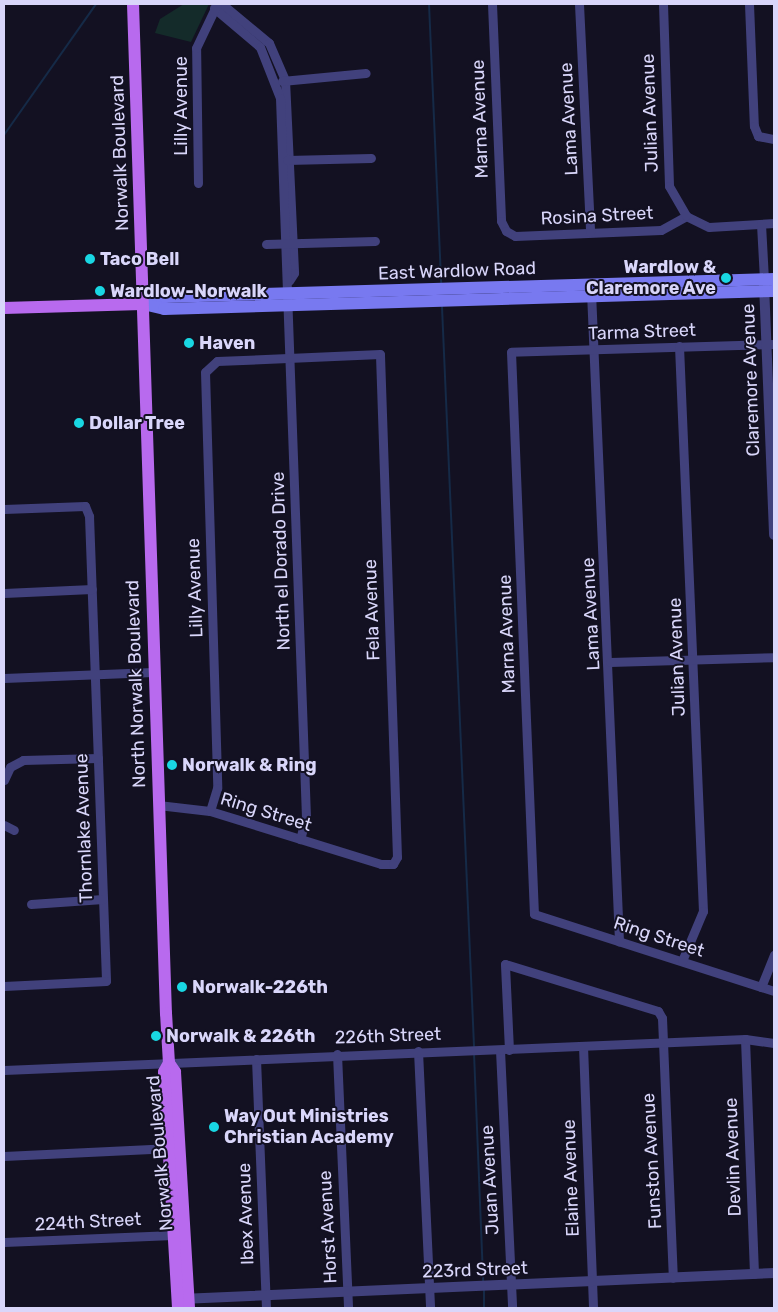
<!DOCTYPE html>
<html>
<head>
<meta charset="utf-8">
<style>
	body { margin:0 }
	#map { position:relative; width:778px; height:1312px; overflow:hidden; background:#131122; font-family:Rubik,sans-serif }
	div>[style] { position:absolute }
	.green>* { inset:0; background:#142b2a }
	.stream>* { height:2px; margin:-1px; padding:0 1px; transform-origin:1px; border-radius:1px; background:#152a47 }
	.minor>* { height:9px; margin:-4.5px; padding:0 4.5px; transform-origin:4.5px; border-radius:4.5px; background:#41417c }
	.tertiary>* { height:10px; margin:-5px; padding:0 5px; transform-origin:5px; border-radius:5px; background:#41417c }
	.secondary>* { height:12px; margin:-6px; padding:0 6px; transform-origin:6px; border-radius:6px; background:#7879f0 }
	.primary>* { height:12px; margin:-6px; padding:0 6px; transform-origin:6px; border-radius:6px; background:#b86aee }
	.dots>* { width:14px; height:14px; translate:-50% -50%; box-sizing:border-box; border:2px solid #131122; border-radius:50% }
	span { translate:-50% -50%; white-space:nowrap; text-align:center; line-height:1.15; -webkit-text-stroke:4px #131122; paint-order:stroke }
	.street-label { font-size:18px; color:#d9d6fa }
	.poi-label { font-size:18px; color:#d9d6fa; font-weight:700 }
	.left { translate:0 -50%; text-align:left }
	.right { translate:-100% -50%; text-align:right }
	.frame { position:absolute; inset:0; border:5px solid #d9d6fa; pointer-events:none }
</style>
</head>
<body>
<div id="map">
	<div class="green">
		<i style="clip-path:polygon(184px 4px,209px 4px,191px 42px,155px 33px,160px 19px)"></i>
	</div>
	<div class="stream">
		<i style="left:429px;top:4px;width:280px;rotate:87.5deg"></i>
		<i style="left:4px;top:135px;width:160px;rotate:-54.9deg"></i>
		<i style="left:442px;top:307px;width:740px;rotate:87.52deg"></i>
		<i style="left:474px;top:1053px;width:228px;rotate:87.7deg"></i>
		<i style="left:484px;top:1288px;width:20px;rotate:90deg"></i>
	</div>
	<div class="minor">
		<i style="left:222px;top:4px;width:61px;rotate:39.7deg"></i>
		<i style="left:269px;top:43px;width:40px;rotate:66.6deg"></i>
		<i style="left:285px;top:80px;width:193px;rotate:87.3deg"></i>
		<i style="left:294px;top:273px;width:9px;rotate:122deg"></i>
		<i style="left:492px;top:4px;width:217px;rotate:87.6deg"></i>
		<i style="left:501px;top:221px;width:11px;rotate:63deg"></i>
		<i style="left:506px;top:231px;width:10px;rotate:29deg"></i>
		<i style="left:515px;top:236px;width:146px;rotate:-2.4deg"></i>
		<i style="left:661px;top:230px;width:29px;rotate:-29deg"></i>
		<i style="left:686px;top:216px;width:25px;rotate:26deg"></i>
		<i style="left:709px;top:227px;width:65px;rotate:-3.5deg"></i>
		<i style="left:579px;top:4px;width:228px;rotate:87.2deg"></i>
		<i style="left:663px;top:4px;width:182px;rotate:88.1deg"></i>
		<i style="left:669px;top:186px;width:34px;rotate:60deg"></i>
		<i style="left:749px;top:4px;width:122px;rotate:87.7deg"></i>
		<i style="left:754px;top:126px;width:11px;rotate:68deg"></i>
		<i style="left:758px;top:136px;width:16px;rotate:11deg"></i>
		<i style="left:214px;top:8px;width:60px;rotate:40.3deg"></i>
		<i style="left:260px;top:47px;width:55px;rotate:68.6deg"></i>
		<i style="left:280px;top:98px;width:719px;rotate:87.93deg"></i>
		<i style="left:306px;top:817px;width:23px;rotate:105deg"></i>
		<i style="left:282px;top:81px;width:84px;rotate:-5.4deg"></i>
		<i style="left:287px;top:160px;width:84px;rotate:-1.4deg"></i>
		<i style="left:198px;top:183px;width:135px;rotate:-90.8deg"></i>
		<i style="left:196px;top:48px;width:49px;rotate:-64.5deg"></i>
		<i style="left:761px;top:224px;width:55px;rotate:86.9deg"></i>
		<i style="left:266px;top:244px;width:109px;rotate:-1.6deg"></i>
		<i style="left:591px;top:292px;width:650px;rotate:87.53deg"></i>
		<i style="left:774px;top:344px;width:263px;rotate:178.3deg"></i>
		<i style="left:511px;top:352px;width:562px;rotate:87.66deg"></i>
		<i style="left:534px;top:914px;width:252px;rotate:17.8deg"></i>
		<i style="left:679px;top:346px;width:566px;rotate:87.57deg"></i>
		<i style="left:703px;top:911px;width:54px;rotate:112.8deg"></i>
		<i style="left:4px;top:509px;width:81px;rotate:-2.1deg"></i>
		<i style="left:85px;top:506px;width:11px;rotate:68deg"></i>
		<i style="left:89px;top:516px;width:465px;rotate:87.9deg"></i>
		<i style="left:106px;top:981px;width:102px;rotate:177.2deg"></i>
		<i style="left:4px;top:593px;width:88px;rotate:-2.6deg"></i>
		<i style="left:610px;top:662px;width:164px;rotate:-1.7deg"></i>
		<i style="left:4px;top:678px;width:149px;rotate:-2.3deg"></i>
		<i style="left:4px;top:780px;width:14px;rotate:-65deg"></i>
		<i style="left:10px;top:767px;width:15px;rotate:-28deg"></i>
		<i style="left:23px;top:760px;width:75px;rotate:-1.5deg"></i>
		<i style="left:158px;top:805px;width:52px;rotate:6.6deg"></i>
		<i style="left:210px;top:811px;width:179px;rotate:17.2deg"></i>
		<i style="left:381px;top:864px;width:12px"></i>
		<i style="left:393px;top:864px;width:8px;rotate:-60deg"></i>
		<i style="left:397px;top:857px;width:503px;rotate:-91.94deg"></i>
		<i style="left:380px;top:354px;width:163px;rotate:177.5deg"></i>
		<i style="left:217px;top:361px;width:16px;rotate:137deg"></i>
		<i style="left:205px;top:372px;width:416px;rotate:88.3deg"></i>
		<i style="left:217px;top:788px;width:24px;rotate:107deg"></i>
		<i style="left:4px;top:825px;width:11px;rotate:27deg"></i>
		<i style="left:31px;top:904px;width:72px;rotate:-4deg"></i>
		<i style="left:761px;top:987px;width:35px;rotate:-68deg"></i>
		<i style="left:745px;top:1039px;width:235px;rotate:87.8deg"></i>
		<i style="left:583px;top:1046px;width:262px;rotate:87.8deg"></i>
		<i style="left:500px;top:1050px;width:258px;rotate:87.3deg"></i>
		<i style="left:509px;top:1050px;width:86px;rotate:-92.7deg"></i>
		<i style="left:505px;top:964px;width:160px;rotate:17.1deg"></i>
		<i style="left:658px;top:1011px;width:8px;rotate:60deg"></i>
		<i style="left:662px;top:1018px;width:260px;rotate:87.6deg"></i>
		<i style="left:418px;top:1051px;width:257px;rotate:87.3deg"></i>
		<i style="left:337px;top:1054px;width:254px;rotate:87.5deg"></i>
		<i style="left:256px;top:1059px;width:249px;rotate:87.7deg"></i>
		<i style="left:4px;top:1070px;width:742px;rotate:-2.4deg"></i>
		<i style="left:745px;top:1039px;width:29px;rotate:8deg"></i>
		<i style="left:4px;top:1156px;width:168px;rotate:-2.7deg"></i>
		<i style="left:4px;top:1242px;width:169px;rotate:-2.4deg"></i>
	</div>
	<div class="tertiary">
		<i style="left:764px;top:284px;width:251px;rotate:87.7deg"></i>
		<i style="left:181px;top:1299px;width:594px;rotate:-2.51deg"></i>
	</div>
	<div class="secondary">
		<i style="left:142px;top:304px;width:24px;rotate:-17deg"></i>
		<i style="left:165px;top:297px;width:609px;rotate:-1.69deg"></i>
		<i style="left:143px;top:304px;width:22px;rotate:13deg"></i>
		<i style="left:164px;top:309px;width:610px;rotate:-1.69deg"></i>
	</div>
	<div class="primary">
		<i style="left:133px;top:4px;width:1010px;rotate:88.13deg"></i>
		<i style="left:166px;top:1013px;width:50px;rotate:86.6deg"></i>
		<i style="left:169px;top:1063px;width:11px;rotate:56deg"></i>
		<i style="left:175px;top:1072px;width:236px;rotate:86.6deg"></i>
		<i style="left:4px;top:308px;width:138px;rotate:-1.7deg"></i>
		<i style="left:169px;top:1063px;width:10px;rotate:119deg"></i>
		<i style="left:164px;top:1072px;width:236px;rotate:86.6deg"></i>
	</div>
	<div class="dots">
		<i style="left:90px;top:259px;background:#19d7e3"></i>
		<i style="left:726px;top:278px;background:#19d7e3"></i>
		<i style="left:100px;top:291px;background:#19d7e3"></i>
		<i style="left:189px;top:343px;background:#19d7e3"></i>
		<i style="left:79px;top:423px;background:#19d7e3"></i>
		<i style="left:172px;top:765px;background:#19d7e3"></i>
		<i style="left:182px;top:987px;background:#19d7e3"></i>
		<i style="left:156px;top:1036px;background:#19d7e3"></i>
		<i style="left:214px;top:1127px;background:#19d7e3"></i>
	</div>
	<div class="street-label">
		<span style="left:181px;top:106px;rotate:-90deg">Lilly Avenue</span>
		<span style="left:650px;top:113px;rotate:-92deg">Julian Avenue</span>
		<span style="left:480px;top:119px;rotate:-92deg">Marna Avenue</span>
		<span style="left:569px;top:119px;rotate:-93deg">Lama Avenue</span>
		<span style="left:120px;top:153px;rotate:-92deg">Norwalk Boulevard</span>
		<span style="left:597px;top:216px;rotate:-3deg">Rosina Street</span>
		<span style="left:457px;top:271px;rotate:-2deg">East Wardlow Road</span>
		<span style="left:642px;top:332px;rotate:-2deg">Tarma Street</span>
		<span style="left:751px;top:380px;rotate:-92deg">Claremore Avenue</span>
		<span style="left:281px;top:561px;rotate:-92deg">North el Dorado Drive</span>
		<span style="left:195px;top:588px;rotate:-92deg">Lilly Avenue</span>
		<span style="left:372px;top:610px;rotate:-92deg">Fela Avenue</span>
		<span style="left:591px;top:614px;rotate:-93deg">Lama Avenue</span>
		<span style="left:507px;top:634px;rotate:-92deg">Marna Avenue</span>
		<span style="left:677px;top:657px;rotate:-92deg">Julian Avenue</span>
		<span style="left:136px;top:684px;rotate:-92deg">North Norwalk Boulevard</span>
		<span style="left:266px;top:812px;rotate:17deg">Ring Street</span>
		<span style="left:84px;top:828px;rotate:-92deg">Thornlake Avenue</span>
		<span style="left:659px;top:937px;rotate:18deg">Ring Street</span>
		<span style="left:388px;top:1036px;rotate:-2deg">226th Street</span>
		<span style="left:160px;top:1153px;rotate:-95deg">Norwalk Boulevard</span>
		<span style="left:733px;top:1157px;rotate:-92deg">Devlin Avenue</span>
		<span style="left:652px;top:1161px;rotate:-93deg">Funston Avenue</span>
		<span style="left:571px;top:1178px;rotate:-92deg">Elaine Avenue</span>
		<span style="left:490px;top:1180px;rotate:-93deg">Juan Avenue</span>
		<span style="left:246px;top:1214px;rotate:-92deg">Ibex Avenue</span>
		<span style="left:88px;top:1222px;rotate:-3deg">224th Street</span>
		<span style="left:328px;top:1227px;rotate:-93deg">Horst Avenue</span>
		<span style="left:475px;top:1270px;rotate:-2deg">223rd Street</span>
	</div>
	<div class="poi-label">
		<span class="left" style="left:100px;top:259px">Taco Bell</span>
		<span class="right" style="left:716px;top:278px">Wardlow &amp;<br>Claremore Ave</span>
		<span class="left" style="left:110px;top:291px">Wardlow-Norwalk</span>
		<span class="left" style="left:199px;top:343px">Haven</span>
		<span class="left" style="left:89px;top:423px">Dollar Tree</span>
		<span class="left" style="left:182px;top:765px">Norwalk &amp; Ring</span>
		<span class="left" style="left:192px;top:987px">Norwalk-226th</span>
		<span class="left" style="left:166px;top:1036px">Norwalk &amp; 226th</span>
		<span class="left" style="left:224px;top:1127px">Way Out Ministries<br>Christian Academy</span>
	</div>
	<div class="frame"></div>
</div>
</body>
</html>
